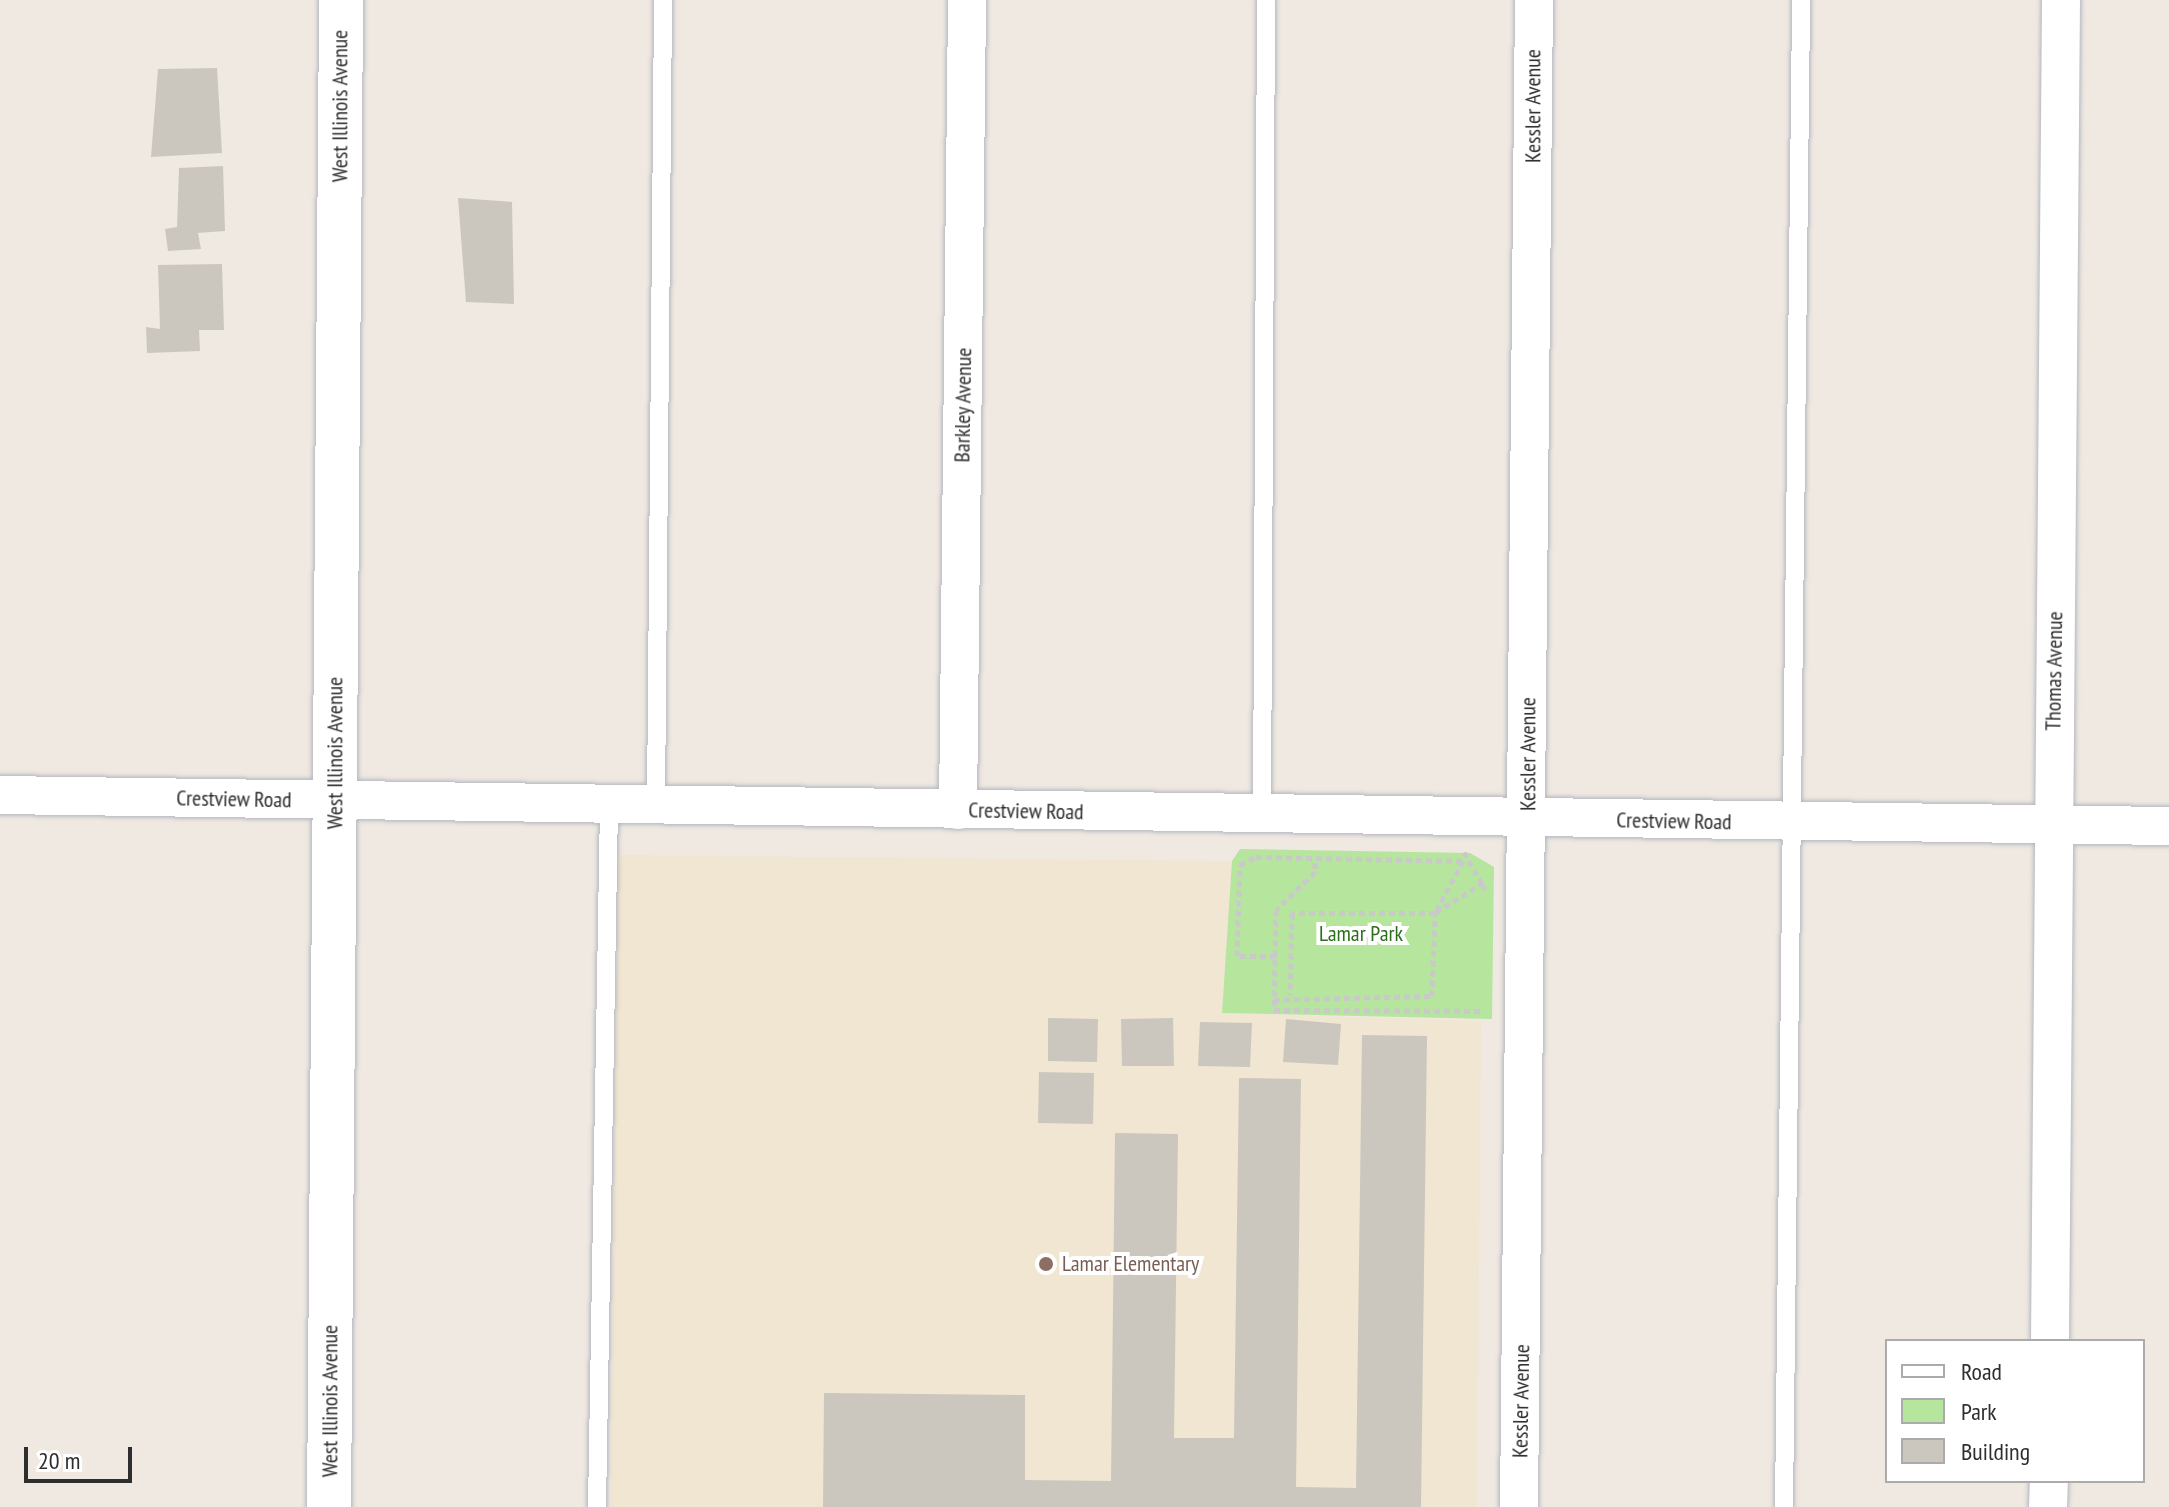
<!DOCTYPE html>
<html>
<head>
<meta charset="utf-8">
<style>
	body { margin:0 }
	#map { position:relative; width:2169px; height:1507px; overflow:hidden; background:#efe9e1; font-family:"PT Sans Narrow",sans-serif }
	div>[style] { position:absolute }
	.education>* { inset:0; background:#f0e6d1 }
	.green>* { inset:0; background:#b6e59e }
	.building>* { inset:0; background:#cbc7bf }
	.path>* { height:5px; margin-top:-2.5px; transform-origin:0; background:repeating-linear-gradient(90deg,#c9c9c9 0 6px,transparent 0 10px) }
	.roads { filter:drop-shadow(0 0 2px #b4b7c1) drop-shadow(0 0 2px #b4b7c1) }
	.lane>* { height:18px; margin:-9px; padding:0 9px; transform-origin:9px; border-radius:9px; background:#fff }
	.street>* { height:38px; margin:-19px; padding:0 19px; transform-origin:19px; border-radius:19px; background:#fff }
	.secondary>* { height:44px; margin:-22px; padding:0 22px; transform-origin:22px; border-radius:22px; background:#fff }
	.dots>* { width:22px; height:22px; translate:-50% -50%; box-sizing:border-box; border:4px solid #fff; border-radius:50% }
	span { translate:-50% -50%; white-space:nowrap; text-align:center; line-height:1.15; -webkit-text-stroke:8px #fff; paint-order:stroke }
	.street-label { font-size:22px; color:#2e2e2e }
	.park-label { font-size:22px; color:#2c6e1b }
	.education-label { font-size:22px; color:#785e54 }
	.left { translate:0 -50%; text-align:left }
	.legend { position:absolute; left:1885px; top:1339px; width:260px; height:144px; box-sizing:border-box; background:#fff; border:2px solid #ababab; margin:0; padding:10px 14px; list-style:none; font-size:24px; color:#2e2e2e }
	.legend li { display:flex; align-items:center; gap:16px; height:40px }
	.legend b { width:40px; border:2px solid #ababab }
	.scale { position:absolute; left:24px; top:1447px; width:108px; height:36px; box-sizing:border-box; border:4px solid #2e2e2e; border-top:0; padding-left:10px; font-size:24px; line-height:28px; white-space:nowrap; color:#2e2e2e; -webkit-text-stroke:6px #fff; paint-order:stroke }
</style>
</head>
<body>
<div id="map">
	<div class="education">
		<i style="clip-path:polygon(618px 855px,1232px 861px,1222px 1013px,1481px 1021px,1477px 1507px,611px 1507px)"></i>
	</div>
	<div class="green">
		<i style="clip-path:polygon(1240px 849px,1470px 853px,1494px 867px,1492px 1019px,1222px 1013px,1232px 861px)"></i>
	</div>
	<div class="building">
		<i style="clip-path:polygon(217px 68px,222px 153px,151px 157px,158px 69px)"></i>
		<i style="clip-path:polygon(223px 166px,225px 231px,198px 233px,201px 249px,168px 251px,165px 229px,177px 227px,179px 168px)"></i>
		<i style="clip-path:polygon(458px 198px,512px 202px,514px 304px,466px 302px)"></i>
		<i style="clip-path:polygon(222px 264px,224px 330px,199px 330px,200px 351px,147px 353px,146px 327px,160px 329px,158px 265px)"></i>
		<i style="clip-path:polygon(1048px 1018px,1098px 1019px,1097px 1062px,1048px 1061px)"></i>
		<i style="clip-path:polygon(1173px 1018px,1174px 1066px,1122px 1066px,1121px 1019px)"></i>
		<i style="clip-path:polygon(1286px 1019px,1341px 1024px,1338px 1065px,1283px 1062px)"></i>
		<i style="clip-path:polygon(1200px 1022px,1252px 1023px,1250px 1067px,1198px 1066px)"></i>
		<i style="clip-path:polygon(1362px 1035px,1427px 1036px,1421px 1507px,823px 1507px,824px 1393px,1025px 1395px,1025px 1480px,1111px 1481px,1115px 1133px,1178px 1134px,1174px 1438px,1234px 1438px,1239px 1078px,1301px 1079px,1296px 1487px,1356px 1488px)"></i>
		<i style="clip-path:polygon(1039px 1072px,1094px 1073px,1093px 1124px,1038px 1123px)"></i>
	</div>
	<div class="path">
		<i style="left:1464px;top:852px;width:43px;rotate:60.4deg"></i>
		<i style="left:1315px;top:862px;width:10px;rotate:90deg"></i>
		<i style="left:1315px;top:872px;width:54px;rotate:135.7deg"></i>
		<i style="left:1276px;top:910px;width:100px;rotate:91.1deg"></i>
		<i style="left:1274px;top:1010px;width:210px;rotate:0.3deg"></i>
		<i style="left:1436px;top:912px;width:57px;rotate:-31.5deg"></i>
		<i style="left:1276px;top:956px;width:39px;rotate:180deg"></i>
		<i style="left:1237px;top:956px;width:91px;rotate:-88.1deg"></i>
		<i style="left:1240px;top:865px;width:18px;rotate:-27deg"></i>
		<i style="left:1256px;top:857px;width:207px;rotate:1.1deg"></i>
		<i style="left:1463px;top:861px;width:59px;rotate:118.3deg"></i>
		<i style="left:1274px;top:1000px;width:158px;rotate:-1.5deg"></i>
		<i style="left:1432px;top:996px;width:83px;rotate:-87.9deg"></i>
		<i style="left:1435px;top:913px;width:143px;rotate:180deg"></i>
		<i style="left:1292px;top:913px;width:82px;rotate:91.4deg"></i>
	</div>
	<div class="roads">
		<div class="lane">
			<i style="left:656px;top:805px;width:805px;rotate:-89.5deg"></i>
			<i style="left:1262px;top:815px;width:815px;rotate:-89.72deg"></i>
			<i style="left:597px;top:1507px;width:703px;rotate:-89.02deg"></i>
			<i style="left:1784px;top:1507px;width:1507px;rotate:-89.35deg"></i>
		</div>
		<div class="street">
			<i style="left:0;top:795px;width:2169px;rotate:0.82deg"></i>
			<i style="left:958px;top:810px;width:810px;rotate:-89.36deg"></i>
			<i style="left:2050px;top:1341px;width:1341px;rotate:-89.53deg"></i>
			<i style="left:1519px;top:1507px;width:1507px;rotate:-89.43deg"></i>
			<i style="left:2048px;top:1507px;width:26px;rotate:-88deg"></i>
		</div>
		<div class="secondary">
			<i style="left:329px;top:1507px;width:1507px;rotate:-89.54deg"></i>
		</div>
	</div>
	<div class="dots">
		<i style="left:1046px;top:1264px;background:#8d6e63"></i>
	</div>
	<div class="street-label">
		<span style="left:340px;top:106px;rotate:-90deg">West Illinois Avenue</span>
		<span style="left:1533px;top:106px;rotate:-90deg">Kessler Avenue</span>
		<span style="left:963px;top:405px;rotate:-89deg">Barkley Avenue</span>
		<span style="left:2054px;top:671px;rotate:-89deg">Thomas Avenue</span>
		<span style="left:335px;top:753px;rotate:-90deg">West Illinois Avenue</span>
		<span style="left:1528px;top:754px;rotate:-90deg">Kessler Avenue</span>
		<span style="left:234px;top:799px;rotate:1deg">Crestview Road</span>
		<span style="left:1026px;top:811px;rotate:1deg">Crestview Road</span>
		<span style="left:1674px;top:821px;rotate:1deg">Crestview Road</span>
		<span style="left:330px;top:1401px;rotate:-90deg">West Illinois Avenue</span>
		<span style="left:1521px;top:1401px;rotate:-89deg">Kessler Avenue</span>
	</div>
	<div class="park-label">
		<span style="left:1361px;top:934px">Lamar Park</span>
	</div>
	<div class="education-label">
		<span class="left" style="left:1062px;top:1264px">Lamar Elementary</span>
	</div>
	<ul class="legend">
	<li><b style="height:10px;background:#fff"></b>Road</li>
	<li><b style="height:22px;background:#b6e59e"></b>Park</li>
	<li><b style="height:22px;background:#cbc7bf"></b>Building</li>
	</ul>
	<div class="scale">20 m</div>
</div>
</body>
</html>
